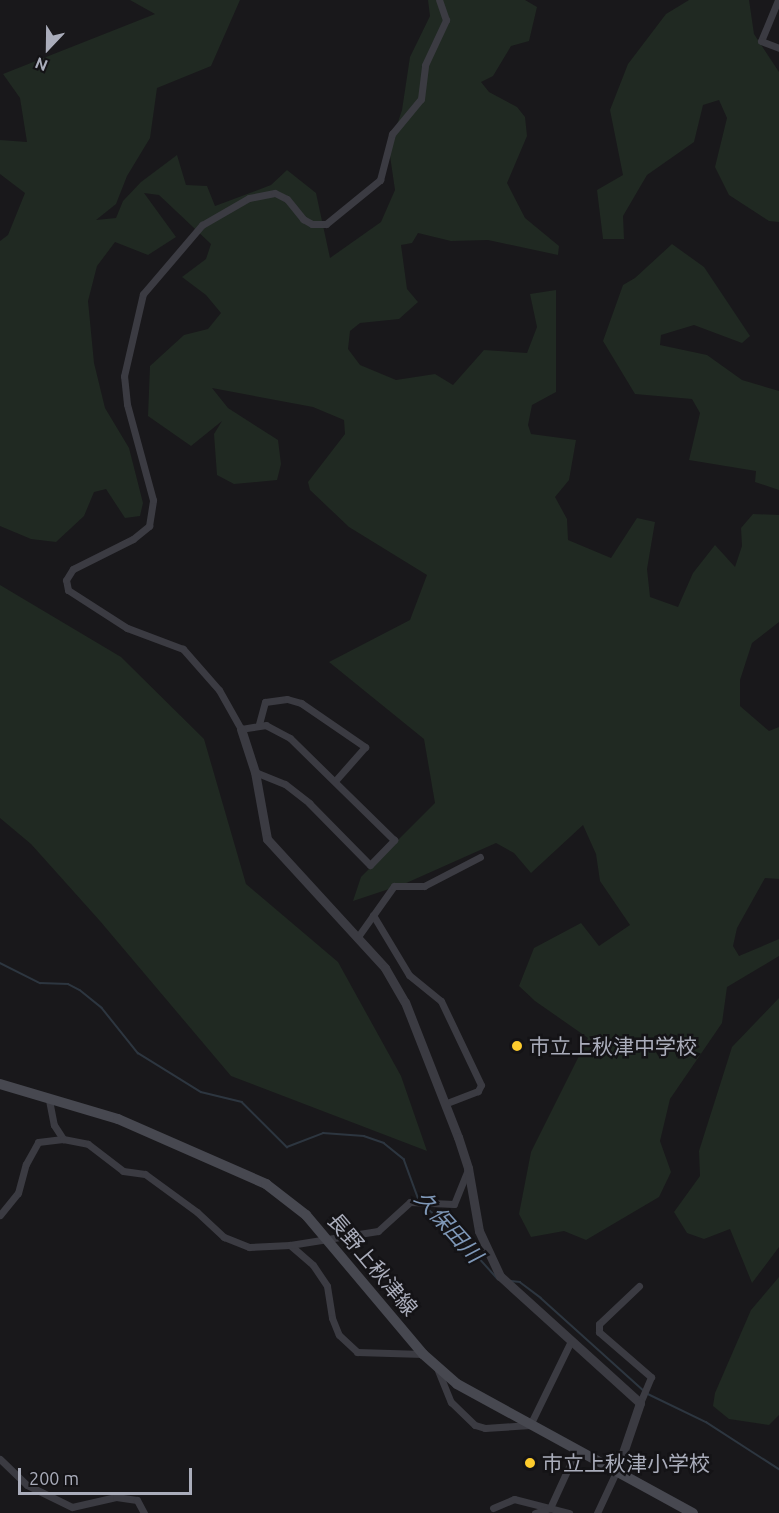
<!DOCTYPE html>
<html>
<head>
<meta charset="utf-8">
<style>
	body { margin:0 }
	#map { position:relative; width:779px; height:1513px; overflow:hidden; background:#19181b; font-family:Ubuntu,"Noto Sans JP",sans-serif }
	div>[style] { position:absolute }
	.green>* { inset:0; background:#202922 }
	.stream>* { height:1.5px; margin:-0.75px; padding:0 0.75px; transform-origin:0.75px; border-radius:0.75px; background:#2d3640 }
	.minor>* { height:7px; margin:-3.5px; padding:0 3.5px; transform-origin:3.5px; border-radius:3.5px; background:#3b3b42 }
	.tertiary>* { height:9px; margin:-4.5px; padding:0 4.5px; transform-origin:4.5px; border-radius:4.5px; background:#3b3b42 }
	.secondary>* { height:10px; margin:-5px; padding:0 5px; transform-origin:5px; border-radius:5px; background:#474850 }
	.dots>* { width:16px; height:16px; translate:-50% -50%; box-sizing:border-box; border:3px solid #141316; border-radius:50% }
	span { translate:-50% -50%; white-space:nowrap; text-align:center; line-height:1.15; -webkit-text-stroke:5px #141316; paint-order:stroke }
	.poi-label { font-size:21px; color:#aaadbb }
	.left { translate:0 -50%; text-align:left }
	.street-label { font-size:21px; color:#aaadbb }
	.water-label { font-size:22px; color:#7f98b8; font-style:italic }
	.north { position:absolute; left:18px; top:18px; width:60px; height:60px; -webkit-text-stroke:4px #141316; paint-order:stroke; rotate:202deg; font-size:16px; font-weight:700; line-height:24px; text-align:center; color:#aaadbb }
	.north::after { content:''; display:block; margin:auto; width:21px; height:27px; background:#aaadbb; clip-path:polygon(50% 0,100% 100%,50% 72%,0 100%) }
	.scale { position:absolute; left:18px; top:1468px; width:174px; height:27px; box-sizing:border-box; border:3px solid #aaadbb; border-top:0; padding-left:8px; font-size:18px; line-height:21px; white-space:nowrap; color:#aaadbb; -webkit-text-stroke:4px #141316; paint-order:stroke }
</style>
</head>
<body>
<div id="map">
	<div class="green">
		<i style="clip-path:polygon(130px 0,240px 0,211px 66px,157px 88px,150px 138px,127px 176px,116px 204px,96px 220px,116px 218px,123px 201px,141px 182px,177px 155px,186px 185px,207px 186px,215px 206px,271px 185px,287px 170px,316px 193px,330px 258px,381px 222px,395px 190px,389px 149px,402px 110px,410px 57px,430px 16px,428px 0,525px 0,537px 7px,529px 41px,511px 46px,493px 76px,481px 82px,489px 92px,517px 107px,525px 117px,527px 136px,507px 183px,525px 218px,559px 246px,558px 255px,488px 240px,451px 241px,418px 233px,412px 243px,401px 245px,407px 289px,418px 302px,399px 319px,360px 323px,350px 331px,348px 349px,360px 365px,396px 380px,435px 374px,453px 385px,484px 350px,527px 353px,537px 327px,530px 294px,556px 290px,556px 392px,532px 405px,528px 425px,531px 434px,576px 440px,569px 480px,555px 497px,567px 519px,568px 540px,611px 558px,637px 518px,655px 522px,647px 569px,650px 597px,678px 607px,693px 573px,715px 545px,735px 567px,742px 546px,741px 528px,753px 514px,779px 515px,779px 622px,752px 643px,740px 680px,740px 706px,769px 731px,779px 727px,779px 879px,765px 878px,737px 928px,733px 946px,739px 956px,779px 939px,779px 956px,727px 987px,722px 1023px,670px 1099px,660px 1141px,671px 1172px,659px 1197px,586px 1240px,564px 1231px,531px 1237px,519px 1214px,531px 1152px,588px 1038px,535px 1001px,519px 986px,534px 948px,581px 923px,599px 946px,630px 925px,600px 881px,596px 854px,583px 825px,531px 873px,514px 853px,496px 843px,404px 884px,353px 901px,361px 877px,435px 803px,424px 739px,329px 662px,410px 620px,427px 575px,349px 527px,310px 490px,308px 482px,345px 434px,344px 420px,313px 407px,212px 388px,228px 408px,278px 440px,281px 464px,277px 480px,234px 484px,217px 475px,214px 434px,222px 421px,191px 446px,148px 416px,150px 366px,184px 335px,208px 329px,221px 313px,206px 295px,182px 277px,206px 259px,211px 244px,159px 195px,144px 193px,176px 237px,148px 255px,115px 242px,97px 266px,88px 301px,94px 363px,105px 408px,129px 448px,143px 503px,140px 516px,125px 518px,106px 489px,94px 492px,84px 516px,56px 542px,31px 539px,0 526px,0 241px,8px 235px,25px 193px,0 174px,0 140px,27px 142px,20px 98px,3px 74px,155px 14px)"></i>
		<i style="clip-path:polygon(689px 0,749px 0,754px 34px,779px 72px,779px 222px,769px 221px,729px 195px,715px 167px,727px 118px,719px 100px,703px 105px,694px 142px,647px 175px,623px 216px,624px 239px,603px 239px,597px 190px,623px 175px,610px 110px,628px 64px,666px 14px)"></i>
		<i style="clip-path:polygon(672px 244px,704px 267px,750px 336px,742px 343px,694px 325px,661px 335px,660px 345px,707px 355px,742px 380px,779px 391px,779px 490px,755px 482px,756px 471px,689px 460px,700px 413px,692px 399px,635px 394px,603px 341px,623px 285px,635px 278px)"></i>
		<i style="clip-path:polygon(0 585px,121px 657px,204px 739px,246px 884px,338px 962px,401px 1076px,427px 1151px,231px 1076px,100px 921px,31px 844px,0 818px)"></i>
		<i style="clip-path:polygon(779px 998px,779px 1247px,752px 1283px,730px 1229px,704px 1239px,687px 1233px,674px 1212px,700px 1176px,699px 1151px,732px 1047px)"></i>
		<i style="clip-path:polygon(779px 1277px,779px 1415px,769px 1425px,729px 1419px,713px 1406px,715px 1393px,751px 1310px)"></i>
	</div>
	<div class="stream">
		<i style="left:0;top:963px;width:45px;rotate:26.6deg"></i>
		<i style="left:40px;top:983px;width:28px;rotate:2deg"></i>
		<i style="left:68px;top:984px;width:13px;rotate:27deg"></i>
		<i style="left:80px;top:990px;width:28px;rotate:39deg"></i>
		<i style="left:102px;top:1008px;width:58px;rotate:51.3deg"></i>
		<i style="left:138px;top:1053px;width:74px;rotate:31.8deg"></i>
		<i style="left:201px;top:1092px;width:42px;rotate:13.7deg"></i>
		<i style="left:242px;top:1102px;width:64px;rotate:45deg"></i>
		<i style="left:287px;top:1147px;width:39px;rotate:-21deg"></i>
		<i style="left:323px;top:1133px;width:41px;rotate:4.2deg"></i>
		<i style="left:364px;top:1136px;width:21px;rotate:19deg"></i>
		<i style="left:384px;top:1143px;width:26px;rotate:39deg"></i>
		<i style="left:404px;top:1159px;width:44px;rotate:69.9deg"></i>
		<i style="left:424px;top:1206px;width:34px;rotate:38deg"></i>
		<i style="left:451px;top:1227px;width:70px;rotate:47.9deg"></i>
		<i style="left:511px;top:1281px;width:9px;rotate:6deg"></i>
		<i style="left:520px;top:1282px;width:26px;rotate:37deg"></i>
		<i style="left:541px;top:1298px;width:137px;rotate:42deg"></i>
		<i style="left:646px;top:1393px;width:67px;rotate:25.8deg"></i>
		<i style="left:706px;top:1422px;width:87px;rotate:32.8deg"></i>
	</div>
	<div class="minor">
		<i style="left:778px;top:0;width:44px;rotate:112.5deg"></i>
		<i style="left:761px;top:41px;width:19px;rotate:21deg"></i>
		<i style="left:259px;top:724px;width:23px;rotate:-75deg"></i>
		<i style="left:265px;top:702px;width:22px;rotate:-8deg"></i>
		<i style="left:287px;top:699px;width:15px;rotate:16deg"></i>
		<i style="left:301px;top:703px;width:78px;rotate:34.5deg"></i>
		<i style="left:365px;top:747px;width:45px;rotate:131.4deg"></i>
		<i style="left:255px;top:772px;width:32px;rotate:22deg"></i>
		<i style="left:285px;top:784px;width:31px;rotate:38deg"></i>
		<i style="left:309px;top:803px;width:87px;rotate:45.5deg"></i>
		<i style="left:370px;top:865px;width:35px;rotate:-46deg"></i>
		<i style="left:394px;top:840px;width:146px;rotate:-135.6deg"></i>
		<i style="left:290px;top:738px;width:27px;rotate:-152deg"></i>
		<i style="left:266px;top:725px;width:25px;rotate:171deg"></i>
		<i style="left:241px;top:729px;width:45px;rotate:-119.4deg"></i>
		<i style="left:219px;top:690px;width:55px;rotate:-131.3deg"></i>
		<i style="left:183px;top:649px;width:60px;rotate:-159.4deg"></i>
		<i style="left:127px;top:628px;width:70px;rotate:-147.2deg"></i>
		<i style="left:68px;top:590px;width:10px;rotate:-101deg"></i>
		<i style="left:66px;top:580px;width:13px;rotate:-58deg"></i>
		<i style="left:73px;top:569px;width:67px;rotate:-26.6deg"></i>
		<i style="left:133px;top:539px;width:21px;rotate:-39deg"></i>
		<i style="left:149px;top:526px;width:26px;rotate:-81deg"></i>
		<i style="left:153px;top:500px;width:99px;rotate:-105.2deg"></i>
		<i style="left:127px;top:404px;width:28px;rotate:-96deg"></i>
		<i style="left:124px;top:376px;width:84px;rotate:-77deg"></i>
		<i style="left:143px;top:294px;width:91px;rotate:-49.5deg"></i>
		<i style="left:202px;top:225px;width:54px;rotate:-29.9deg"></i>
		<i style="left:249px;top:198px;width:26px;rotate:-11deg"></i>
		<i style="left:275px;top:193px;width:13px;rotate:27deg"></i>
		<i style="left:287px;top:199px;width:26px;rotate:51deg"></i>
		<i style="left:303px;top:219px;width:10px;rotate:29deg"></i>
		<i style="left:312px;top:224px;width:14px"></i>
		<i style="left:326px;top:224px;width:70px;rotate:-39.2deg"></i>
		<i style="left:380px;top:180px;width:48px;rotate:-75.4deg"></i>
		<i style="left:392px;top:134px;width:45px;rotate:-50.4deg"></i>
		<i style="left:421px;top:99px;width:34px;rotate:-83deg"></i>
		<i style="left:425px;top:65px;width:50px;rotate:-65deg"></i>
		<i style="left:446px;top:20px;width:21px;rotate:-109deg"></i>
		<i style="left:373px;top:915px;width:70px;rotate:59deg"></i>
		<i style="left:409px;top:975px;width:41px;rotate:39.1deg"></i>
		<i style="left:441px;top:1001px;width:93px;rotate:64.5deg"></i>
		<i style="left:481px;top:1085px;width:7px;rotate:117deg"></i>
		<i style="left:478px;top:1091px;width:34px;rotate:159deg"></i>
		<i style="left:357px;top:938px;width:64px;rotate:-54.6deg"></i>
		<i style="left:394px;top:886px;width:30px"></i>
		<i style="left:424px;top:886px;width:63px;rotate:-27.4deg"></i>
		<i style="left:49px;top:1100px;width:25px;rotate:79deg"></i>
		<i style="left:54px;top:1125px;width:17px;rotate:57deg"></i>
		<i style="left:0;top:1215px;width:28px;rotate:-51deg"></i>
		<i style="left:18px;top:1193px;width:30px;rotate:-75deg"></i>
		<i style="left:26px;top:1164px;width:25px;rotate:-61deg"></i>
		<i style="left:38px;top:1142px;width:25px;rotate:-7deg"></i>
		<i style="left:63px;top:1139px;width:25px;rotate:11deg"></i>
		<i style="left:88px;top:1144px;width:44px;rotate:37.6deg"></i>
		<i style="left:123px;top:1171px;width:22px;rotate:8deg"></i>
		<i style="left:145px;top:1174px;width:64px;rotate:36.2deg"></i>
		<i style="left:197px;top:1212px;width:37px;rotate:43deg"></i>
		<i style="left:224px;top:1237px;width:27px;rotate:22deg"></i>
		<i style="left:249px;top:1247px;width:41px;rotate:-2.8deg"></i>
		<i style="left:290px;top:1245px;width:30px;rotate:41deg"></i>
		<i style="left:313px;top:1265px;width:25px;rotate:56deg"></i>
		<i style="left:327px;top:1286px;width:32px;rotate:81deg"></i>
		<i style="left:332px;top:1318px;width:18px;rotate:68deg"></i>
		<i style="left:339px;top:1335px;width:25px;rotate:43deg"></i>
		<i style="left:357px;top:1352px;width:66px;rotate:1.7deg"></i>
		<i style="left:290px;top:1245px;width:89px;rotate:-9deg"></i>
		<i style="left:378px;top:1231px;width:43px;rotate:-42.2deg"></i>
		<i style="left:410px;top:1202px;width:44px;rotate:2.6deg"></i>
		<i style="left:454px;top:1204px;width:37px;rotate:-68deg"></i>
		<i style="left:639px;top:1286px;width:55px;rotate:136.5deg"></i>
		<i style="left:599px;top:1324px;width:8px;rotate:90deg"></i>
		<i style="left:599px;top:1332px;width:69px;rotate:40.9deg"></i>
		<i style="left:651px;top:1377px;width:28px;rotate:113deg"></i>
		<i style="left:437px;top:1368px;width:37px;rotate:68deg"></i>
		<i style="left:451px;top:1402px;width:33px;rotate:44deg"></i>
		<i style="left:475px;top:1425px;width:10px;rotate:17deg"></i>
		<i style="left:485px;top:1428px;width:45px;rotate:-3.8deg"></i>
		<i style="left:530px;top:1425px;width:91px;rotate:-64deg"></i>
		<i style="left:0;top:1459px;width:37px;rotate:44deg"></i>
		<i style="left:27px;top:1485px;width:50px;rotate:26.1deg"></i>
		<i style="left:72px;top:1507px;width:45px;rotate:-12.8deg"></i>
		<i style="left:116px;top:1497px;width:21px;rotate:8deg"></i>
		<i style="left:137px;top:1500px;width:15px;rotate:62deg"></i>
		<i style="left:493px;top:1508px;width:23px;rotate:-23deg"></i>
		<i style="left:514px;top:1499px;width:57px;rotate:14.3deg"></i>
		<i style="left:535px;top:1513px;width:16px;rotate:-18deg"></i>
		<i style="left:550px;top:1508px;width:65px;rotate:-65.4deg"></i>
		<i style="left:597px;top:1513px;width:47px;rotate:-65.1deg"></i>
	</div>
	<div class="tertiary">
		<i style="left:241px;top:729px;width:45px;rotate:72deg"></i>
		<i style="left:255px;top:772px;width:68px;rotate:79.8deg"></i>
		<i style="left:267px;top:839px;width:175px;rotate:47.5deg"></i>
		<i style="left:385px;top:968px;width:39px;rotate:60deg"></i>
		<i style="left:405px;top:1002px;width:145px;rotate:68.6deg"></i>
		<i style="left:458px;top:1137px;width:33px;rotate:72deg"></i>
		<i style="left:468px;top:1168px;width:64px;rotate:80.1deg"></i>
		<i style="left:479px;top:1231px;width:50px;rotate:65deg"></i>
		<i style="left:500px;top:1276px;width:189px;rotate:42.2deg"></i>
		<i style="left:640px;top:1403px;width:71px;rotate:108.9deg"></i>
	</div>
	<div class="secondary">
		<i style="left:0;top:1084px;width:123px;rotate:16.5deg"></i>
		<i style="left:118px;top:1119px;width:162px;rotate:23.7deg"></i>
		<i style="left:266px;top:1184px;width:51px;rotate:37.8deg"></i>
		<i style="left:306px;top:1215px;width:182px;rotate:49.9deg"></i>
		<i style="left:423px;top:1354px;width:45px;rotate:41.4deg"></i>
		<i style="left:457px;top:1384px;width:269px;rotate:28.7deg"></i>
	</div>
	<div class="dots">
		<i style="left:517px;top:1046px;background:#fecc2d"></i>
		<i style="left:530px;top:1463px;background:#fecc2d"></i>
	</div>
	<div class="poi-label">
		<span class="left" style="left:529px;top:1046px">市立上秋津中学校</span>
		<span class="left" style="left:542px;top:1463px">市立上秋津小学校</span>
	</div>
	<div class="street-label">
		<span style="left:373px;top:1264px;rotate:50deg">長野上秋津線</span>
	</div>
	<div class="water-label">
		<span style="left:449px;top:1226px;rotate:48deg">久保田川</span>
	</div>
	<div class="north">N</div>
	<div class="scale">200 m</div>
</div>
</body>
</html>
